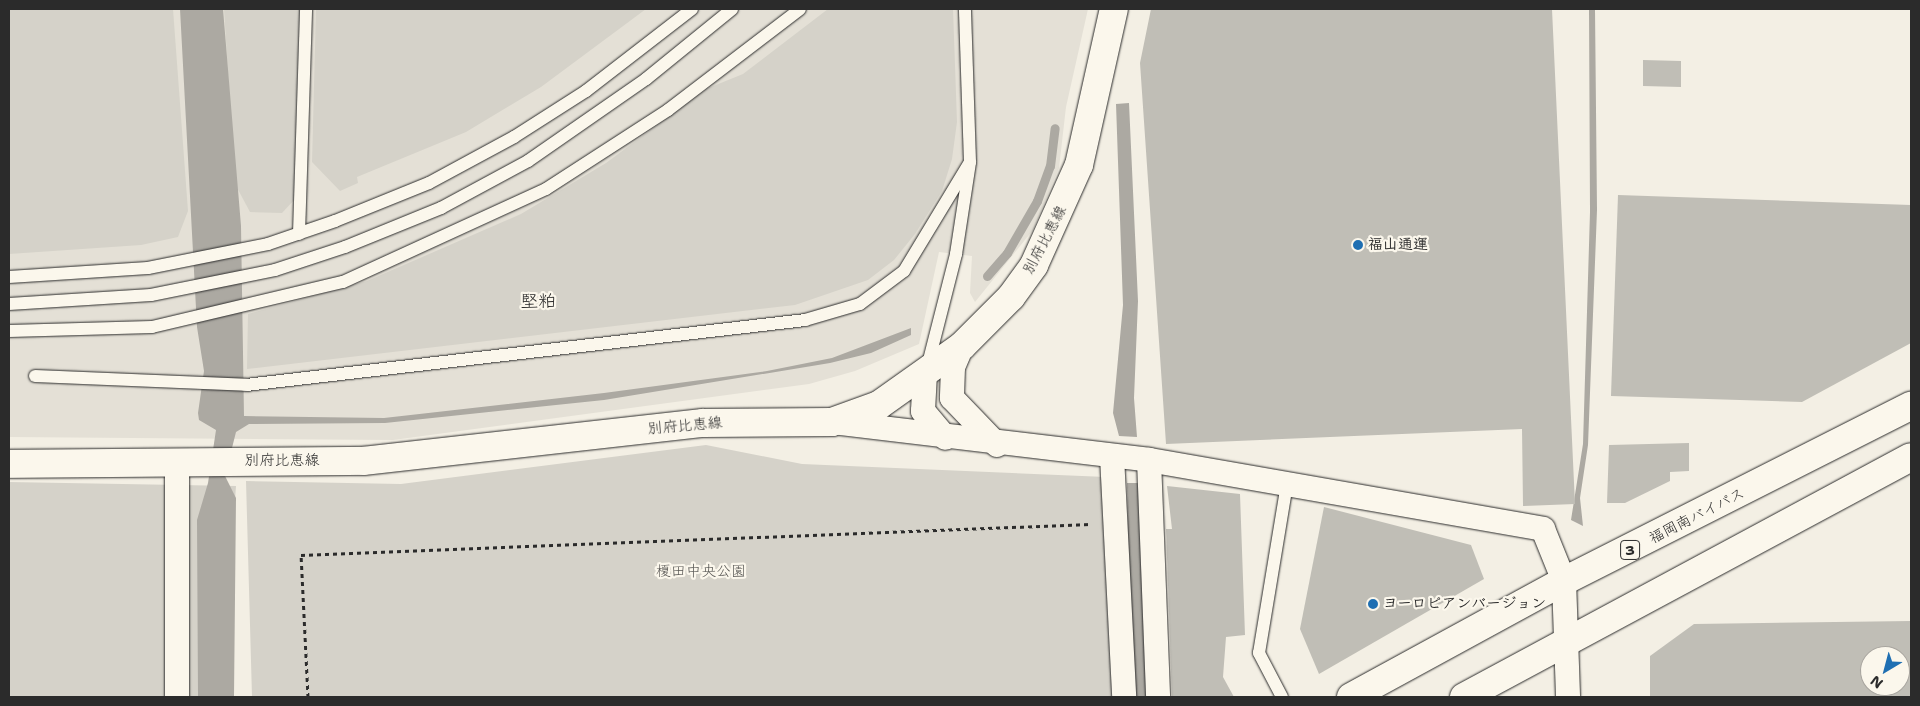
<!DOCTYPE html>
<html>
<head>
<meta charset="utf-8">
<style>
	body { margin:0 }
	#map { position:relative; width:1920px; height:706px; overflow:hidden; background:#f3efe4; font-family:"Shantell Sans","Klee One",sans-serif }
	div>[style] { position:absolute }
	.built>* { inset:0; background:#e4e0d6 }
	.green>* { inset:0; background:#d5d2c9 }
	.water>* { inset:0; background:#aca9a2 }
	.stream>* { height:9px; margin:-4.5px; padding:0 4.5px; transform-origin:4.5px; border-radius:4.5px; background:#aca9a2 }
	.building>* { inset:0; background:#c0beb6 }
	.path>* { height:3px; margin-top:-1.5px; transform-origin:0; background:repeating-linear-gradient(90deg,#2b2b2b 0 4px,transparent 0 8px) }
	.roads { filter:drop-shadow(0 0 1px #2b2b2b) drop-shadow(0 0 1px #2b2b2b) }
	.lane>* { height:12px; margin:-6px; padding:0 6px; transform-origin:6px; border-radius:6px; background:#fbf7ec }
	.street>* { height:24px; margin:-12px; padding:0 12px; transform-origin:12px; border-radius:12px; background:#fbf7ec }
	.secondary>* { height:28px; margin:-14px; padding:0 14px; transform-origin:14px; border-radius:14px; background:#fbf7ec }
	.highway>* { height:28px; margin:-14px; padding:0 14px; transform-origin:14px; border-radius:14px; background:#fbf7ec }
	.dots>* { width:14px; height:14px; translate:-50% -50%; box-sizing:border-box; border:2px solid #fbf7ec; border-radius:50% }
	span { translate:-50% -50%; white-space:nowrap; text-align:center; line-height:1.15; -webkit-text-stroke:4.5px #fbf7ec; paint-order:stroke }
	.shield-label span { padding:1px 4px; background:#fbf7ec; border:1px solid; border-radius:4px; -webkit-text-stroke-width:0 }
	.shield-label { font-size:14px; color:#2b2b2b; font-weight:700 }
	.street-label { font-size:15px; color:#2b2b2b }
	.poi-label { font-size:15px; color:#2b2b2b; font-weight:700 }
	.left { translate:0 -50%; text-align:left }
	.park-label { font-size:15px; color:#565552 }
	.quarter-label { font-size:18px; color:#2b2b2b }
	.frame { position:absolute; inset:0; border:10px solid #2b2b2b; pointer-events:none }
	.north { position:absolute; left:1860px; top:646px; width:50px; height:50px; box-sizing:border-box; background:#fbf7ec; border:1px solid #a8a59f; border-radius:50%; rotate:217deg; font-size:14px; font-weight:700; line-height:20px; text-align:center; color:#2b2b2b }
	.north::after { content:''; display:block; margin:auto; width:18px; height:22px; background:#1f6fb2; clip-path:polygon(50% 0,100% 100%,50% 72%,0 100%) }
</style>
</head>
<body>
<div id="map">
	<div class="built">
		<i style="clip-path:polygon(9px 9px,1088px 9px,1066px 107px,1059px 168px,1033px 230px,975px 302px,970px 293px,972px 256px,939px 252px,919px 344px,855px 371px,809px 384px,393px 440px,9px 437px)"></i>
	</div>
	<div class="green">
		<i style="clip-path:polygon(9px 9px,173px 9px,188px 211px,178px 237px,141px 245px,9px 254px)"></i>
		<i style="clip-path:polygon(224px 9px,302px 9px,295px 199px,282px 213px,250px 212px,235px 184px)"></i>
		<i style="clip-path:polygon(316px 9px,646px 9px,541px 87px,466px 132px,357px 177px,358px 183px,340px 191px,312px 162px)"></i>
		<i style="clip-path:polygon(828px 9px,953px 9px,957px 122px,952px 159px,942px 191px,915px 234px,894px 260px,868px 280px,795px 305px,247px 369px,248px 314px,367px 281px,521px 214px,606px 163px,706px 89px,743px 74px)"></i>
		<i style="clip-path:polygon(706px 445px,802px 464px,1106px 477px,1121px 697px,252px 697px,246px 481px,401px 484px)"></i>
		<i style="clip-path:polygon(9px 482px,236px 486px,221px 697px,9px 697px)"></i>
	</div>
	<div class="water">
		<i style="clip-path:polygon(180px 9px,223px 9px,241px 226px,244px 416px,384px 418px,604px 393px,767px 371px,832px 358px,911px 328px,911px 335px,871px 353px,830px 363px,604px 400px,385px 423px,249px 424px,236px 432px,225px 476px,236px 498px,234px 697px,198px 697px,197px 520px,208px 483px,216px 430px,199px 420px,198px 413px,204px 371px,197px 327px)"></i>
		<i style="clip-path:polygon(1589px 9px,1595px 9px,1597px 210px,1588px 445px,1580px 498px,1583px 526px,1571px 520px,1583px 444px,1590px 212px)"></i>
		<i style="clip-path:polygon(1129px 103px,1138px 301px,1134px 398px,1137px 437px,1119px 436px,1113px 413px,1123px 305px,1116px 104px)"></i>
		<i style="clip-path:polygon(1127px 483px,1139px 483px,1147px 697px,1131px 697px)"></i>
	</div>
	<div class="stream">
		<i style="left:987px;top:276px;width:30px;rotate:-49deg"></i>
		<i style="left:1007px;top:253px;width:60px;rotate:-60deg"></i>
		<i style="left:1037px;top:201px;width:37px;rotate:-70deg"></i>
		<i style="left:1050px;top:166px;width:38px;rotate:-83deg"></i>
	</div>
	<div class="building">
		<i style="clip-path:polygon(1151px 9px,1552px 9px,1575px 504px,1523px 506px,1522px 429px,1166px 444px,1140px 63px)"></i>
		<i style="clip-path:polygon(1643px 60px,1681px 61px,1681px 87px,1643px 86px)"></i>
		<i style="clip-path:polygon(1618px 195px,1911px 205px,1911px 343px,1802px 402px,1611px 396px)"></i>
		<i style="clip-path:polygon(1689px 443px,1689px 471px,1670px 472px,1670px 481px,1625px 503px,1607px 503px,1609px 445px)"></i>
		<i style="clip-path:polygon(1167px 486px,1240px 494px,1245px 635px,1226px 637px,1223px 677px,1234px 697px,1172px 697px,1166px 529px,1172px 529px)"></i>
		<i style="clip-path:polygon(1324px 507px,1471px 545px,1484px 579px,1319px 674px,1300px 629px)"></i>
		<i style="clip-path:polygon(evenodd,1911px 621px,1911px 697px,1650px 697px,1650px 656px,1694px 624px,1911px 621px,1870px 656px,1900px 656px,1900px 686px,1870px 686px,1870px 656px)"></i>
	</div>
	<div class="path">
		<i style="left:308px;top:697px;width:142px;rotate:-92.8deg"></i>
		<i style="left:301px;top:555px;width:790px;rotate:-2.25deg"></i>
	</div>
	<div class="roads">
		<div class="lane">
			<i style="left:299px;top:234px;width:225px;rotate:-88.2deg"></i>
			<i style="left:9px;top:277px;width:139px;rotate:-3.7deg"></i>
			<i style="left:148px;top:268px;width:122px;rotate:-11.3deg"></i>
			<i style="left:268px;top:244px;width:71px;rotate:-18.9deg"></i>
			<i style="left:335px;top:221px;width:101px;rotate:-22deg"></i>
			<i style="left:429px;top:183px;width:97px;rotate:-28.4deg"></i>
			<i style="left:514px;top:137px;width:85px;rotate:-32.6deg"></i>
			<i style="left:586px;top:91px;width:134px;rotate:-37.7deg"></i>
			<i style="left:9px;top:304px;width:142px;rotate:-3.6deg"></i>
			<i style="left:151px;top:295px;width:126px;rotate:-11.4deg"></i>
			<i style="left:275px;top:270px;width:74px;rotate:-18.2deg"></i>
			<i style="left:345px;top:247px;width:104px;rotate:-22.1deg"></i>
			<i style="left:441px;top:208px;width:99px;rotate:-28.4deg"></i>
			<i style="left:528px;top:161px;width:144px;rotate:-34.8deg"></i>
			<i style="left:646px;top:79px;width:111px;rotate:-39.1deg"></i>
			<i style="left:9px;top:331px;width:143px;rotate:-1.6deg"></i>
			<i style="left:152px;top:327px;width:196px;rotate:-13.3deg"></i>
			<i style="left:343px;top:282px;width:223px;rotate:-24.6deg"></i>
			<i style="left:546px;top:189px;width:145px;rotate:-32.9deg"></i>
			<i style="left:668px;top:110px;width:166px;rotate:-37.4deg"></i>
			<i style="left:927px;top:368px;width:118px;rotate:-75.7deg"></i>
			<i style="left:956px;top:254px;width:93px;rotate:-81.3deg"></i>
			<i style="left:970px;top:162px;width:153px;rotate:-91.9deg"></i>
			<i style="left:35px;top:376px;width:211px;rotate:2.4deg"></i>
			<i style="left:246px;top:385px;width:563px;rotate:-6.63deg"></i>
			<i style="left:805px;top:320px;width:57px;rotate:-16.2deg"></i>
			<i style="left:860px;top:304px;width:55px;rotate:-36.9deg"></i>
			<i style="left:904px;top:271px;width:127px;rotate:-58.8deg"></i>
			<i style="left:1282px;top:697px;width:50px;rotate:-117.6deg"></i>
			<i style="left:1259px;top:653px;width:171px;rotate:-80.6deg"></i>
		</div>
		<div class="street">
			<i style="left:962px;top:346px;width:23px;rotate:113deg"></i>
			<i style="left:953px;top:367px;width:31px;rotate:92deg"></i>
			<i style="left:952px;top:398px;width:65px;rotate:46.2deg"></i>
			<i style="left:925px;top:373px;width:38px;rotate:93deg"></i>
			<i style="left:923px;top:411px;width:35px;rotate:50deg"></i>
			<i style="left:832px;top:422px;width:319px;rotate:6.8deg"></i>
			<i style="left:1149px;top:460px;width:400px;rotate:9.9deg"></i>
			<i style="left:1543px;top:529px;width:56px;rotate:68deg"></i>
			<i style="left:1564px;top:581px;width:116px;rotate:88deg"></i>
			<i style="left:1112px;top:456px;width:241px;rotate:87.1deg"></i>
			<i style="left:1149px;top:460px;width:237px;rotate:87.8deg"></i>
			<i style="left:177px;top:462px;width:235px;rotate:90deg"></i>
		</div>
		<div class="secondary">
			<i style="left:9px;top:464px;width:354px;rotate:-0.5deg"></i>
			<i style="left:363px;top:461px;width:342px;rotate:-6.4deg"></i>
			<i style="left:703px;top:423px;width:129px;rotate:-0.4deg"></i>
			<i style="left:832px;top:422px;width:50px;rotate:-19.9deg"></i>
			<i style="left:879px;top:405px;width:102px;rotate:-35.4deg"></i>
			<i style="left:962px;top:346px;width:69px;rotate:-45deg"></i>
			<i style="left:1011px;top:297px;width:39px;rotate:-54deg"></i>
			<i style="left:1034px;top:265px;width:110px;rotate:-65.8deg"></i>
			<i style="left:1079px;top:165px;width:160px;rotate:-77.4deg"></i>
		</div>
		<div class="highway">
			<i style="left:1351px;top:697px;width:243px;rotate:-28.6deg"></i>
			<i style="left:1564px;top:581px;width:389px;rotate:-26.8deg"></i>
			<i style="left:1464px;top:697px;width:507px;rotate:-28.23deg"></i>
		</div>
	</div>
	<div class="dots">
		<i style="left:1358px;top:245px;background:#1f6fb2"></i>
		<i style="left:1373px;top:604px;background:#1f6fb2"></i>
	</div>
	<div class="shield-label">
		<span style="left:1630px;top:550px">3</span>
	</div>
	<div class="street-label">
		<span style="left:1045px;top:240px;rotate:-62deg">別府比恵線</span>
		<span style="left:685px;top:426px;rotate:-5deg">別府比恵線</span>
		<span style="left:282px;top:461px">別府比恵線</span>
		<span style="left:1697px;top:516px;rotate:-27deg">福岡南バイパス</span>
	</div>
	<div class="poi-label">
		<span class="left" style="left:1368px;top:245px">福山通運</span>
		<span class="left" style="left:1383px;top:604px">ヨーロピアンバージョン</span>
	</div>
	<div class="park-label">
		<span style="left:701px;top:572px">榎田中央公園</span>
	</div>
	<div class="quarter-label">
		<span style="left:538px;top:301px">堅粕</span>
	</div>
	<div class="frame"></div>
	<div class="north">N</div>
</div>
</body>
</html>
